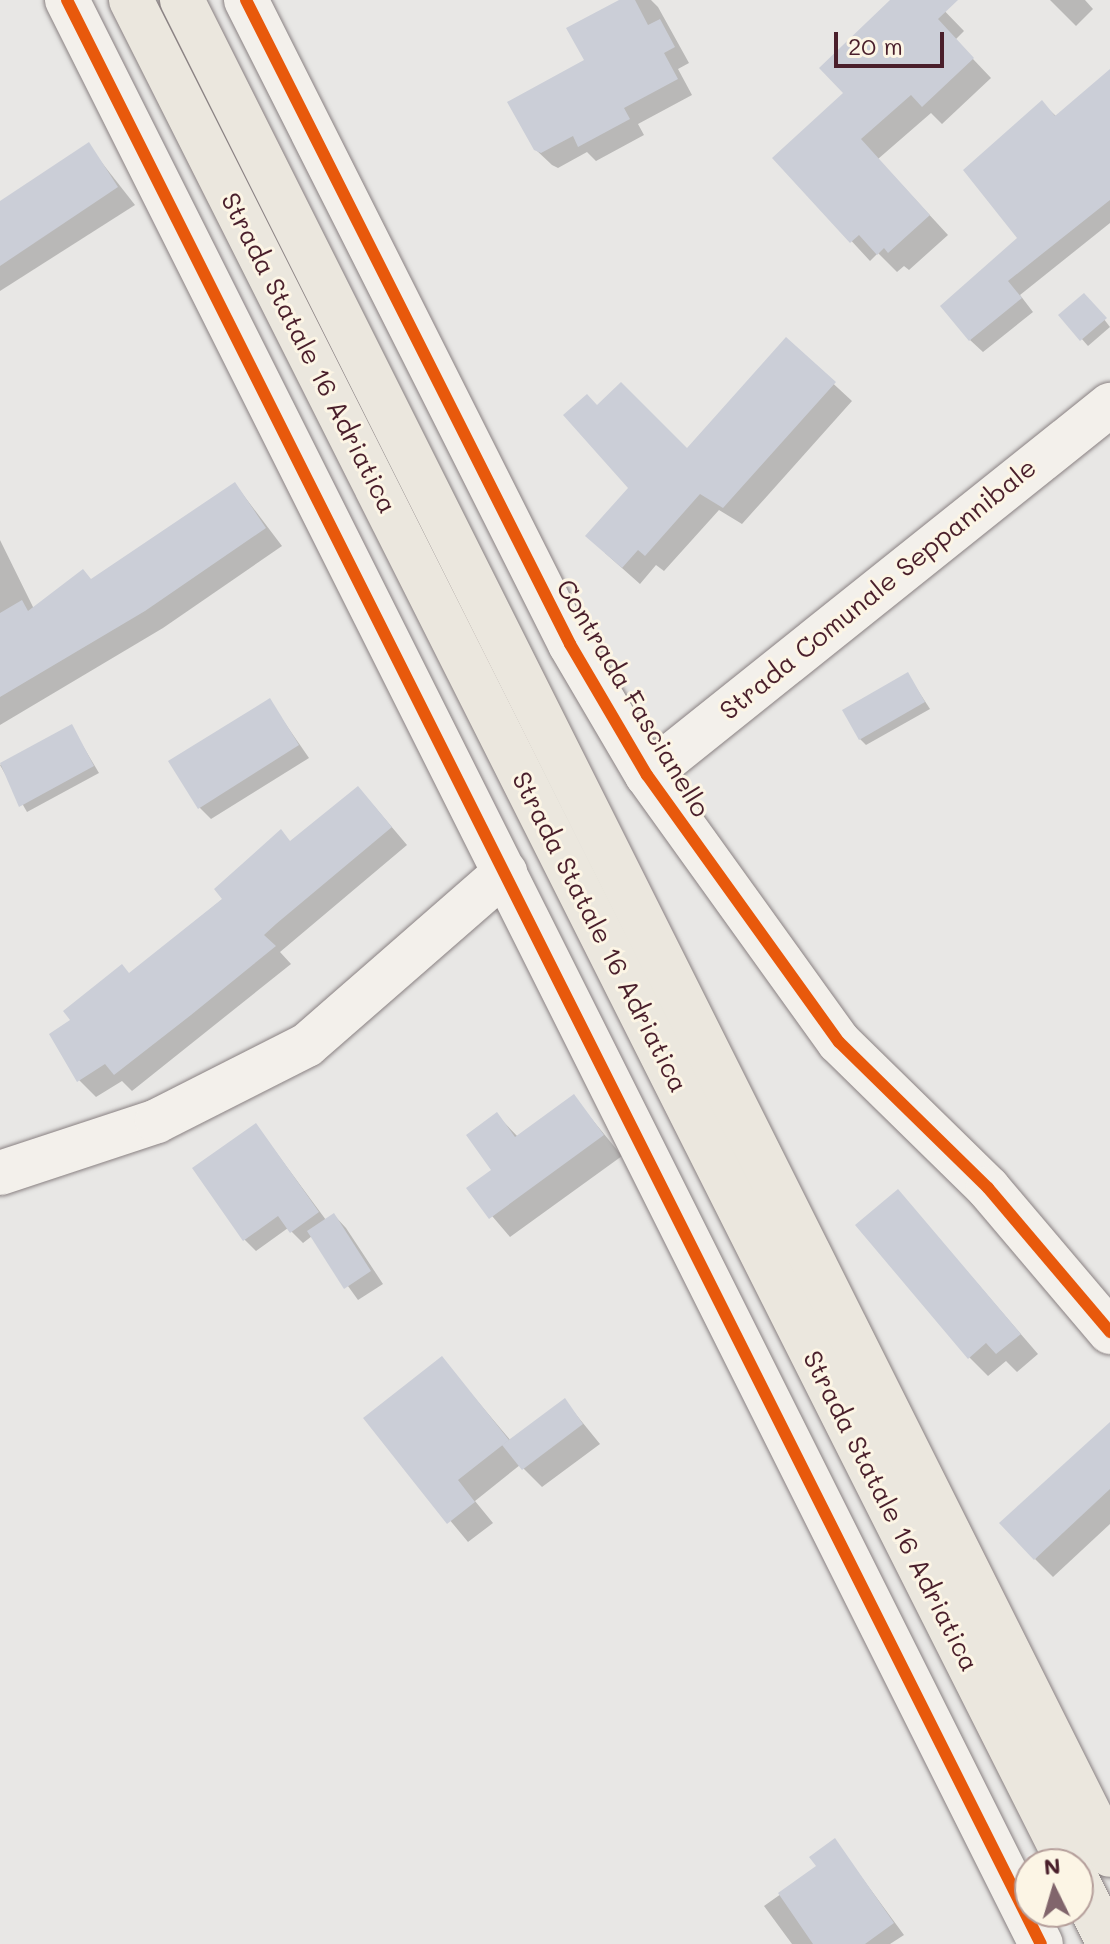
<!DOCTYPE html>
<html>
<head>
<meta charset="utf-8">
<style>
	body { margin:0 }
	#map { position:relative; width:1110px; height:1944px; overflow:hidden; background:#e8e7e5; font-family:Mali,sans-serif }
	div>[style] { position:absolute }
	.shadow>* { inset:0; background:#0003 }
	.building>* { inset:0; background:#cbced7 }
	.roads { filter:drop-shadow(0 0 2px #898182) drop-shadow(0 0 2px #898182) }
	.minor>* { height:44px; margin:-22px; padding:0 22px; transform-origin:22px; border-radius:22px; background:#f3f0eb }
	.highway>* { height:44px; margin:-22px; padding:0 22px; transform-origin:22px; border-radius:22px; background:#ebe7de }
	.cycleway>* { height:12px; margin:-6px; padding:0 6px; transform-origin:6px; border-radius:6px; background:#e8590c }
	span { translate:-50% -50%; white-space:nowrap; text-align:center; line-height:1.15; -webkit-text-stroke:6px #fcf5e5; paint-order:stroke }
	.street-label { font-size:26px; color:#4a1f2b }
	.north { position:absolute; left:1014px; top:1848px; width:80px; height:80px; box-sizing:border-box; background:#fcf5e5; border:2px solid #b59f9b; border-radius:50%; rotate:355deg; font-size:22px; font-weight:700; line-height:32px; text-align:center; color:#4a1f2b }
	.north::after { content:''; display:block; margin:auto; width:28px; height:36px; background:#81656c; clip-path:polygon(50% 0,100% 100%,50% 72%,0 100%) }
	.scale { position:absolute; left:834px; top:32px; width:110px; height:36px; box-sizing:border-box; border:4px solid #4a1f2b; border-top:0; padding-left:10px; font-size:24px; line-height:28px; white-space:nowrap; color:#4a1f2b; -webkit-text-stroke:6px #fcf5e5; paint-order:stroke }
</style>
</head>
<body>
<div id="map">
	<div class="shadow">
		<i style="clip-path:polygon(627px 0,651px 0,658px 7px,689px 63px,678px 69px,692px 95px,638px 124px,644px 135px,596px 161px,587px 152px,558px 168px,552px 165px,535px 149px)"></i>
		<i style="clip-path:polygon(893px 0,934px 0,964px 31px,955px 40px,991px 78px,942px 124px,931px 113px,878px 159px,948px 235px,909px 270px,904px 266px,897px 272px,878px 253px,870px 261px,775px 158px,846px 93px)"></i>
		<i style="clip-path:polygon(1050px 0,1085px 0,1093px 9px,1076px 26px)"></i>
		<i style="clip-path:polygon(1110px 71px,1110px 223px,1020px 295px,1033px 312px,983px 352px,970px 340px,1020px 239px,1042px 103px,1057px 117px)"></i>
		<i style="clip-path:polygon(88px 145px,135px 205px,0 291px,0 203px)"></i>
		<i style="clip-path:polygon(1090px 301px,1110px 327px,1088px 346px,1061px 315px)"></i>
		<i style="clip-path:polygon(786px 340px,852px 401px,742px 524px,719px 510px,664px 571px,656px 565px,640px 584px,605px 553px,631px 488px,597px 407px,687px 451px)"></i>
		<i style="clip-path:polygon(235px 484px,282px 546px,163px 628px,0 725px,0 540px,34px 609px,92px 580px)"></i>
		<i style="clip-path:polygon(908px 675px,930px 709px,866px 745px,860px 739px)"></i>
		<i style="clip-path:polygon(269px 700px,309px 758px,211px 819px,199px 807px)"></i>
		<i style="clip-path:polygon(71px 726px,99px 773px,27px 812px,0 765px)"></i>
		<i style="clip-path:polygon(374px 806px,407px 845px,280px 952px,291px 964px,132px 1091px,122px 1081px,96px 1097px,79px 1080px,130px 974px,292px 843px)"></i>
		<i style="clip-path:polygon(573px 1096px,622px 1156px,510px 1237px,469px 1189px,494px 1170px,497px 1115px,518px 1137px)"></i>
		<i style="clip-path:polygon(256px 1125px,326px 1220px,334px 1215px,346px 1228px,383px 1284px,358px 1300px,312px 1236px,303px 1243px,288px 1228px,256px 1251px,244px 1239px)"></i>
		<i style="clip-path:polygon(898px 1191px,1038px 1354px,1017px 1372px,1006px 1361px,988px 1376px,969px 1357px)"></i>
		<i style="clip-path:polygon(442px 1359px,511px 1441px,565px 1401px,600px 1444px,542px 1487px,520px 1465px,475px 1501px,493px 1523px,468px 1542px,366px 1419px)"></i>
		<i style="clip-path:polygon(1110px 1436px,1110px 1524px,1053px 1577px,1035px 1559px)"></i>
		<i style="clip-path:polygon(835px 1841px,904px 1935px,890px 1944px,792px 1944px,764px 1906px,819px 1867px)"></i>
	</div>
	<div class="building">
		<i style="clip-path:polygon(619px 0,635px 0,648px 25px,660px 19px,675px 47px,664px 53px,678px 79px,624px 108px,630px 119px,578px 147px,573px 136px,541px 153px,534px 150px,507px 102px,584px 60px,566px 28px)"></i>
		<i style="clip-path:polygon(890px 0,958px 0,938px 19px,974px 58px,922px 107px,911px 95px,861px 139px,930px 215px,888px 253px,884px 248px,877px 255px,859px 235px,850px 243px,772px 158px,843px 93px,819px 68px)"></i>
		<i style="clip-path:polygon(1110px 69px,1110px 200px,1008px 281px,1022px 298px,969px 341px,940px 306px,1017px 238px,963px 170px,1042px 100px,1055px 116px)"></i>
		<i style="clip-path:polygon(89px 142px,118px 187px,0 266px,0 201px)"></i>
		<i style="clip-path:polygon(1084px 293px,1107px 318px,1080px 341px,1058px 315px)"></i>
		<i style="clip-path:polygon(786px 337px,836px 382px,723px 508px,700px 494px,645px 556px,638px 550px,622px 568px,585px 536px,628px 488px,563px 415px,587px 394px,597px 405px,621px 382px,687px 448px)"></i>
		<i style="clip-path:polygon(235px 482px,266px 528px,145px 611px,0 697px,0 613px,22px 600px,28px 611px,83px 569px,91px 579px)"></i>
		<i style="clip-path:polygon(908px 672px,925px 702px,859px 740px,842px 710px)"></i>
		<i style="clip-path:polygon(270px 698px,299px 745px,198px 809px,168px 761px)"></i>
		<i style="clip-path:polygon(72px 724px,94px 766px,19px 807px,0 763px)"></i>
		<i style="clip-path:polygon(358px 786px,392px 827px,276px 924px,264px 935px,276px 946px,191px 1015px,114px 1075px,105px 1064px,77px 1082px,49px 1034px,70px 1020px,63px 1011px,122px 964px,129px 973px,222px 899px,214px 889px,281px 829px,290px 841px)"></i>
		<i style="clip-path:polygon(574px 1094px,604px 1135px,489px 1219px,466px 1188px,491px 1170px,466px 1135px,497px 1112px,515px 1137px)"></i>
		<i style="clip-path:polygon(256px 1123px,319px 1212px,290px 1233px,278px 1216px,243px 1241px,192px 1168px)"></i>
		<i style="clip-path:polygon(898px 1189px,1021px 1334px,996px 1354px,986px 1343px,968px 1359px,855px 1225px)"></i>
		<i style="clip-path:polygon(334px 1213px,371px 1271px,344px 1289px,307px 1231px)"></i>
		<i style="clip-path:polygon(442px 1356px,509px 1440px,458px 1480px,475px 1502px,447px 1524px,363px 1418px)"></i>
		<i style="clip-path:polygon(565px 1398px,583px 1424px,522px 1470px,502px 1445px)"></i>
		<i style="clip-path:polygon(1110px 1422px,1110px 1489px,1034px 1560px,999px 1523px)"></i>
		<i style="clip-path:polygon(835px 1838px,894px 1923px,865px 1944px,813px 1944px,778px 1893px,816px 1866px,809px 1857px)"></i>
	</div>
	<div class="roads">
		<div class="minor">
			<i style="left:67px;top:0;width:2174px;rotate:63.39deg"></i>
			<i style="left:246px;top:0;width:721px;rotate:63.29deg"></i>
			<i style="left:570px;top:644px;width:152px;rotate:59.6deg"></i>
			<i style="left:647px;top:775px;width:329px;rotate:54.3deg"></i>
			<i style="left:839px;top:1042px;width:209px;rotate:44.4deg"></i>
			<i style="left:988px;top:1188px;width:189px;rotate:49.7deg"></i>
			<i style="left:647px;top:775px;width:593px;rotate:-38.63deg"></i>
			<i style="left:0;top:1173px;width:165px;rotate:-18.3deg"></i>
			<i style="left:157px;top:1121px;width:168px;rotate:-26.9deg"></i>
			<i style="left:307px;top:1045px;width:263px;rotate:-41.1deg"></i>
		</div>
		<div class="highway">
			<i style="left:131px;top:0;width:2087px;rotate:63.29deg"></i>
			<i style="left:182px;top:0;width:2074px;rotate:63.42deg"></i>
			<i style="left:1078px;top:1882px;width:69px;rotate:63.4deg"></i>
		</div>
	</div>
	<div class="cycleway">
		<i style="left:67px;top:0;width:2174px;rotate:63.39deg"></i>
		<i style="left:246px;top:0;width:721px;rotate:63.29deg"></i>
		<i style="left:570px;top:644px;width:152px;rotate:59.6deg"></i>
		<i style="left:647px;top:775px;width:329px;rotate:54.3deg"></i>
		<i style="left:839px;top:1042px;width:209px;rotate:44.4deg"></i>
		<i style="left:988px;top:1188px;width:189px;rotate:49.7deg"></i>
	</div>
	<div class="street-label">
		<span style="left:309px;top:353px;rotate:63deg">Strada Statale 16 Adriatica</span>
		<span style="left:878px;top:589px;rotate:-39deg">Strada Comunale Seppannibale</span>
		<span style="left:633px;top:698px;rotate:59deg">Contrada Fascianello</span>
		<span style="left:600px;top:932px;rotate:63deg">Strada Statale 16 Adriatica</span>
		<span style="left:891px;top:1511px;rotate:63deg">Strada Statale 16 Adriatica</span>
	</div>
	<div class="north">N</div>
	<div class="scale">20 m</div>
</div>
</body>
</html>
